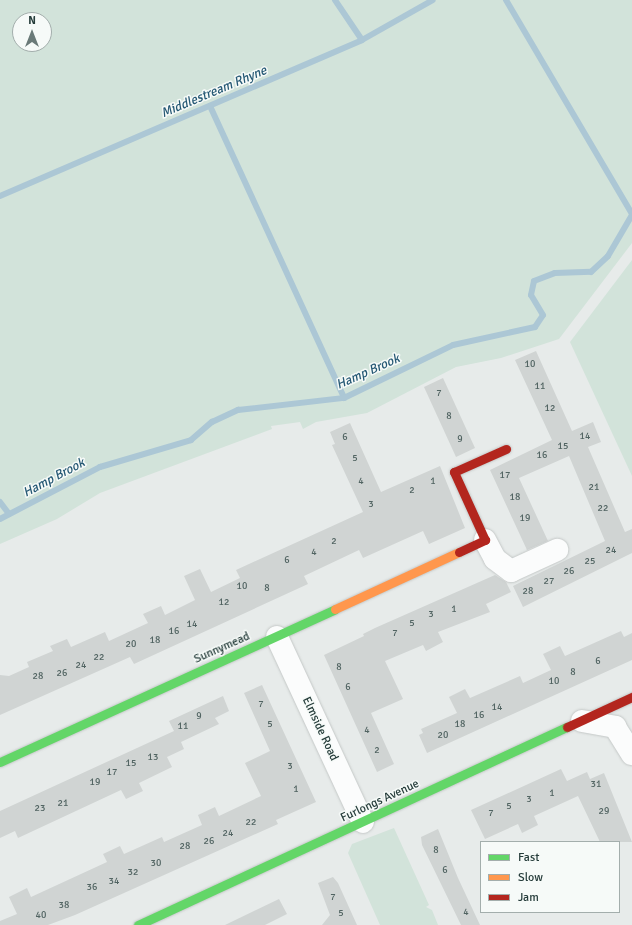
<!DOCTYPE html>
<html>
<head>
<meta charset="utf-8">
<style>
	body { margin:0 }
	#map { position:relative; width:632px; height:925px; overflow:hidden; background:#e7ebea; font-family:Signika,sans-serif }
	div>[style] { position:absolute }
	.green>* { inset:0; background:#d2e3da }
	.stream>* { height:6px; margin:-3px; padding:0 3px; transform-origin:3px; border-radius:3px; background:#acc7d5 }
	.building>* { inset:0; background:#d0d4d3 }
	.roads { filter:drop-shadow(0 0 1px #c4c8c7) drop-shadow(0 0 1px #c4c8c7) }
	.street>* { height:22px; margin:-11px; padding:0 11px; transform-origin:11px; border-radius:11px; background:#fbfcfc }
	.fast>* { height:9px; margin:-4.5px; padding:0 4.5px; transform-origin:4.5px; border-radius:4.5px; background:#63d668 }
	.slow>* { height:9px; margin:-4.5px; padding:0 4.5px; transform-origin:4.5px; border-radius:4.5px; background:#ff974d }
	.jam>* { height:9px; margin:-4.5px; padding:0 4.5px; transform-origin:4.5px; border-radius:4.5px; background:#b3261e }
	span { translate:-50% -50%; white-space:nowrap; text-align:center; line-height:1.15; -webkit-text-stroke:3px #f6faf8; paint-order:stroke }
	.number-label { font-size:10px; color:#516462 }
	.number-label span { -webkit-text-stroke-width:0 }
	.street-label { font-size:12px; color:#263d3b }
	.water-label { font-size:13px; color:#255874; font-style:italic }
	.legend { position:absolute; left:480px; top:841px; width:140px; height:72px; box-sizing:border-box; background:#f6faf8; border:1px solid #a3aeac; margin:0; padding:5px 7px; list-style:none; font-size:12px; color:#263d3b }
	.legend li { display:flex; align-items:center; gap:8px; height:20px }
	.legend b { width:20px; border:1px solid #a3aeac }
	.north { position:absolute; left:12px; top:12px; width:40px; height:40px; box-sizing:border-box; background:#f6faf8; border:1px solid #a3aeac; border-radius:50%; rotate:0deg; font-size:11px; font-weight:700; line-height:16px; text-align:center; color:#263d3b }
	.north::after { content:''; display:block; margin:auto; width:14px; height:18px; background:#6a7a78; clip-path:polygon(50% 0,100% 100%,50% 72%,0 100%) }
</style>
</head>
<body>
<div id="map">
	<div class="green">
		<i style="clip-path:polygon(evenodd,0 0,632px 0,632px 243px,559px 339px,501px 358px,456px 367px,367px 413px,316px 422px,303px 429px,300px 422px,271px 426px,272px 429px,100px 493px,57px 519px,0 544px,0 0,20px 20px,44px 20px,44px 44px,20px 44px,20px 20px)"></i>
		<i style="clip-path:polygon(632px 260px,632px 476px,570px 342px)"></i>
		<i style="clip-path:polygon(394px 828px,429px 905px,426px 907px,432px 910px,438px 925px,380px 925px,348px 853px,352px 844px)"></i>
	</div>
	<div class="stream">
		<i style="left:335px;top:0;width:48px;rotate:56deg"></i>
		<i style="left:506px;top:0;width:248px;rotate:59.5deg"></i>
		<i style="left:210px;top:106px;width:321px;rotate:65.3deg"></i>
		<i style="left:0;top:196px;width:394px;rotate:-23.3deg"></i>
		<i style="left:362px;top:40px;width:81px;rotate:-29.4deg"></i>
		<i style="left:0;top:502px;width:15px;rotate:53deg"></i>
		<i style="left:0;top:519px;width:113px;rotate:-27.5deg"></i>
		<i style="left:100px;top:467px;width:95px;rotate:-16.5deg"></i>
		<i style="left:191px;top:440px;width:28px;rotate:-41deg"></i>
		<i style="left:212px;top:422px;width:29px;rotate:-25deg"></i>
		<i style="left:238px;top:410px;width:107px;rotate:-6.5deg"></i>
		<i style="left:344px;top:398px;width:121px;rotate:-25.9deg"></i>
		<i style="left:453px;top:345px;width:84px;rotate:-12.4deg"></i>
		<i style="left:535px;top:327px;width:14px;rotate:-56deg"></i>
		<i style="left:543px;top:315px;width:23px;rotate:-121deg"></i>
		<i style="left:531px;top:295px;width:14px;rotate:-78deg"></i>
		<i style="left:534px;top:281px;width:22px;rotate:-21deg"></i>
		<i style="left:555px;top:273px;width:36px;rotate:-2deg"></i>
		<i style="left:591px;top:272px;width:23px;rotate:-43deg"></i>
		<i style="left:608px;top:256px;width:48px;rotate:-59.7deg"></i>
	</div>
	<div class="building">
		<i style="clip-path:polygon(536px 351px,572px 431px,593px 422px,601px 442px,588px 447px,625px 532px,632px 529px,632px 553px,523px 607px,513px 586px,605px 541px,569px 456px,519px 478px,548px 541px,527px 550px,490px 470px,552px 440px,515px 360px)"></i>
		<i style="clip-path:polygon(443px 378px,475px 448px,456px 457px,424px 387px)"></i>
		<i style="clip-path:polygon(350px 423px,381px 492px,440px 466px,465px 528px,429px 544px,423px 531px,363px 558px,359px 550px,304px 576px,308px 584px,134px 664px,130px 657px,0 715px,0 675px,9px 676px,29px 667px,27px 662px,53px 651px,50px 646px,67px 639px,71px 647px,105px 632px,109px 641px,148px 623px,143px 614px,161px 606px,165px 615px,195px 600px,184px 576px,200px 569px,211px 592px,240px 578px,236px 570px,363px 512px,332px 445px,335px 444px,330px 432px)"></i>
		<i style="clip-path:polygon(495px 575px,506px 582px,511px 592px,486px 604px,490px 612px,438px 632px,443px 642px,426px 651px,423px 645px,385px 661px,403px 699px,371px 713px,394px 764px,377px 772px,324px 655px,364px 636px,363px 634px,375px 628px)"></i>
		<i style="clip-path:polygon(621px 631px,624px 637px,632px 633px,632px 660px,427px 753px,419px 735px,423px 733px,421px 729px,457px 713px,449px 697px,465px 689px,470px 698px,520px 676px,523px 683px,551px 670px,543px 654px,560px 646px,565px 656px)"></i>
		<i style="clip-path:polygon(262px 685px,316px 802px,276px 820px,278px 824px,75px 915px,48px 925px,0 925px,0 921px,17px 914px,9px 897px,27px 888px,31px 897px,107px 862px,103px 854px,120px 846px,124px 854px,162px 837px,164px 842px,202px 825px,198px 815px,215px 807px,219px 816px,261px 796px,245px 763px,270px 751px,244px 693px)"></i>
		<i style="clip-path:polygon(223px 696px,229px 711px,215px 718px,219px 724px,181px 742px,184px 749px,167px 757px,172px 767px,139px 783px,143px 791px,126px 799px,121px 790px,18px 838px,15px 831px,0 838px,0 811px,174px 731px,169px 721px)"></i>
		<i style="clip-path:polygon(561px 769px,567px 781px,587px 772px,590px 779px,604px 773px,632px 842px,600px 842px,578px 796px,534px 816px,538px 825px,522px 833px,518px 824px,485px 839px,471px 810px)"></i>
		<i style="clip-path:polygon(438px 829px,458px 878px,480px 925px,461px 925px,422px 845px,421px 837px)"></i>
		<i style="clip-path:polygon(333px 877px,338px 883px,357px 925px,322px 925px,330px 915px,318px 883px)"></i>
		<i style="clip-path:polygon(279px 899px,287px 914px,265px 925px,225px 925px)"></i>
	</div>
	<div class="roads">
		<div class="street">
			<i style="left:485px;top:540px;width:21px;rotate:62deg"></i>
			<i style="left:495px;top:559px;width:20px;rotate:37deg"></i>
			<i style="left:511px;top:571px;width:51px;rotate:-24.5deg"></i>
			<i style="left:277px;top:637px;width:204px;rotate:65.1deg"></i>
			<i style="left:582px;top:721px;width:34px;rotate:10deg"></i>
			<i style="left:615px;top:727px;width:32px;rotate:58deg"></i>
		</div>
		<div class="fast">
			<i style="left:0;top:762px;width:368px;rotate:-24.5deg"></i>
			<i style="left:138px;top:925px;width:472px;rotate:-24.8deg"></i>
		</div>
		<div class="slow">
			<i style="left:335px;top:609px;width:136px;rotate:-24.7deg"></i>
		</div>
		<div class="jam">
			<i style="left:459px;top:552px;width:29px;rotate:-25deg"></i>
			<i style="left:485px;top:540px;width:75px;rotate:-114.5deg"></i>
			<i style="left:454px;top:472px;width:57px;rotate:-23.9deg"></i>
			<i style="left:567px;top:727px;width:72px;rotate:-24.8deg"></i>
		</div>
	</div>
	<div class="number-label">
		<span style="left:530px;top:365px">10</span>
		<span style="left:540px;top:387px">11</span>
		<span style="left:439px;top:394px">7</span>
		<span style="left:550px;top:409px">12</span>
		<span style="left:449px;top:417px">8</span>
		<span style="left:585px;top:437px">14</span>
		<span style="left:345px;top:438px">6</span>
		<span style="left:460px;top:440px">9</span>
		<span style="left:563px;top:447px">15</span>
		<span style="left:542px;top:456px">16</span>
		<span style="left:355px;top:459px">5</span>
		<span style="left:505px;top:476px">17</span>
		<span style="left:361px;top:482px">4</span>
		<span style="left:433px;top:482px">1</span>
		<span style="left:594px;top:488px">21</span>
		<span style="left:412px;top:491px">2</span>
		<span style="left:515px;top:498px">18</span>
		<span style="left:371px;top:505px">3</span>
		<span style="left:603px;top:509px">22</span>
		<span style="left:525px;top:519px">19</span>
		<span style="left:334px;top:542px">2</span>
		<span style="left:611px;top:551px">24</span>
		<span style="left:314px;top:553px">4</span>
		<span style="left:287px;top:561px">6</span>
		<span style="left:590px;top:562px">25</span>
		<span style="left:569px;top:572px">26</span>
		<span style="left:549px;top:582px">27</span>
		<span style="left:242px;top:587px">10</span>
		<span style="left:267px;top:589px">8</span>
		<span style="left:528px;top:592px">28</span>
		<span style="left:224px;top:603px">12</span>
		<span style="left:454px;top:610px">1</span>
		<span style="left:431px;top:615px">3</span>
		<span style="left:412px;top:624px">5</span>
		<span style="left:192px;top:625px">14</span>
		<span style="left:174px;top:632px">16</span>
		<span style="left:395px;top:634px">7</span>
		<span style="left:155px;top:641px">18</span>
		<span style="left:131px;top:645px">20</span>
		<span style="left:99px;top:658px">22</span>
		<span style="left:598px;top:662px">6</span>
		<span style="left:81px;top:666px">24</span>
		<span style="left:339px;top:668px">8</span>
		<span style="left:573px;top:673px">8</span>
		<span style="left:62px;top:674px">26</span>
		<span style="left:38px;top:677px">28</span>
		<span style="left:554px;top:682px">10</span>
		<span style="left:348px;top:688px">6</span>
		<span style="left:261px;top:705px">7</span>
		<span style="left:497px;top:708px">14</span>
		<span style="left:479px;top:716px">16</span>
		<span style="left:199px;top:717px">9</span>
		<span style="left:270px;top:725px">5</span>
		<span style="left:460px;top:725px">18</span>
		<span style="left:183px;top:727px">11</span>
		<span style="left:367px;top:731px">4</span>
		<span style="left:443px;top:736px">20</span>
		<span style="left:377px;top:751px">2</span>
		<span style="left:153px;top:758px">13</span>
		<span style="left:131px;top:764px">15</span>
		<span style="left:290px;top:767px">3</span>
		<span style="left:112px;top:773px">17</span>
		<span style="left:95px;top:783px">19</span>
		<span style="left:596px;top:785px">31</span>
		<span style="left:296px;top:790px">1</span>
		<span style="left:552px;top:794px">1</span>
		<span style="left:529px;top:800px">3</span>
		<span style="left:63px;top:804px">21</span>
		<span style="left:509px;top:807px">5</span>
		<span style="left:40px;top:809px">23</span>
		<span style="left:604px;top:812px">29</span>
		<span style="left:491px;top:814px">7</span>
		<span style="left:251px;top:823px">22</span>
		<span style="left:228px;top:834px">24</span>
		<span style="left:209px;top:842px">26</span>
		<span style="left:185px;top:847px">28</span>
		<span style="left:436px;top:851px">8</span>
		<span style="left:156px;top:864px">30</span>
		<span style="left:445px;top:871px">6</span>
		<span style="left:133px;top:873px">32</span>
		<span style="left:114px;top:882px">34</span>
		<span style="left:92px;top:888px">36</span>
		<span style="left:333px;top:898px">7</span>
		<span style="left:64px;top:906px">38</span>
		<span style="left:466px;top:913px">4</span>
		<span style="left:341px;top:914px">5</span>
		<span style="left:41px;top:916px">40</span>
	</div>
	<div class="street-label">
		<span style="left:222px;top:648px;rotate:-24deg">Sunnymead</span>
		<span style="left:320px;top:729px;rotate:65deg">Elmside Road</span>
		<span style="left:380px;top:801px;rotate:-25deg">Furlongs Avenue</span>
	</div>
	<div class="water-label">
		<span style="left:214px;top:92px;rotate:-23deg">Middlestream Rhyne</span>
		<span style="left:368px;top:372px;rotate:-24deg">Hamp Brook</span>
		<span style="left:54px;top:478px;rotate:-28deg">Hamp Brook</span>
	</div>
	<ul class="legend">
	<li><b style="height:5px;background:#63d668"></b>Fast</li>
	<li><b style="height:5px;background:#ff974d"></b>Slow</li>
	<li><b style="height:5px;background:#b3261e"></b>Jam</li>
	</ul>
	<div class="north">N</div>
</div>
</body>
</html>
